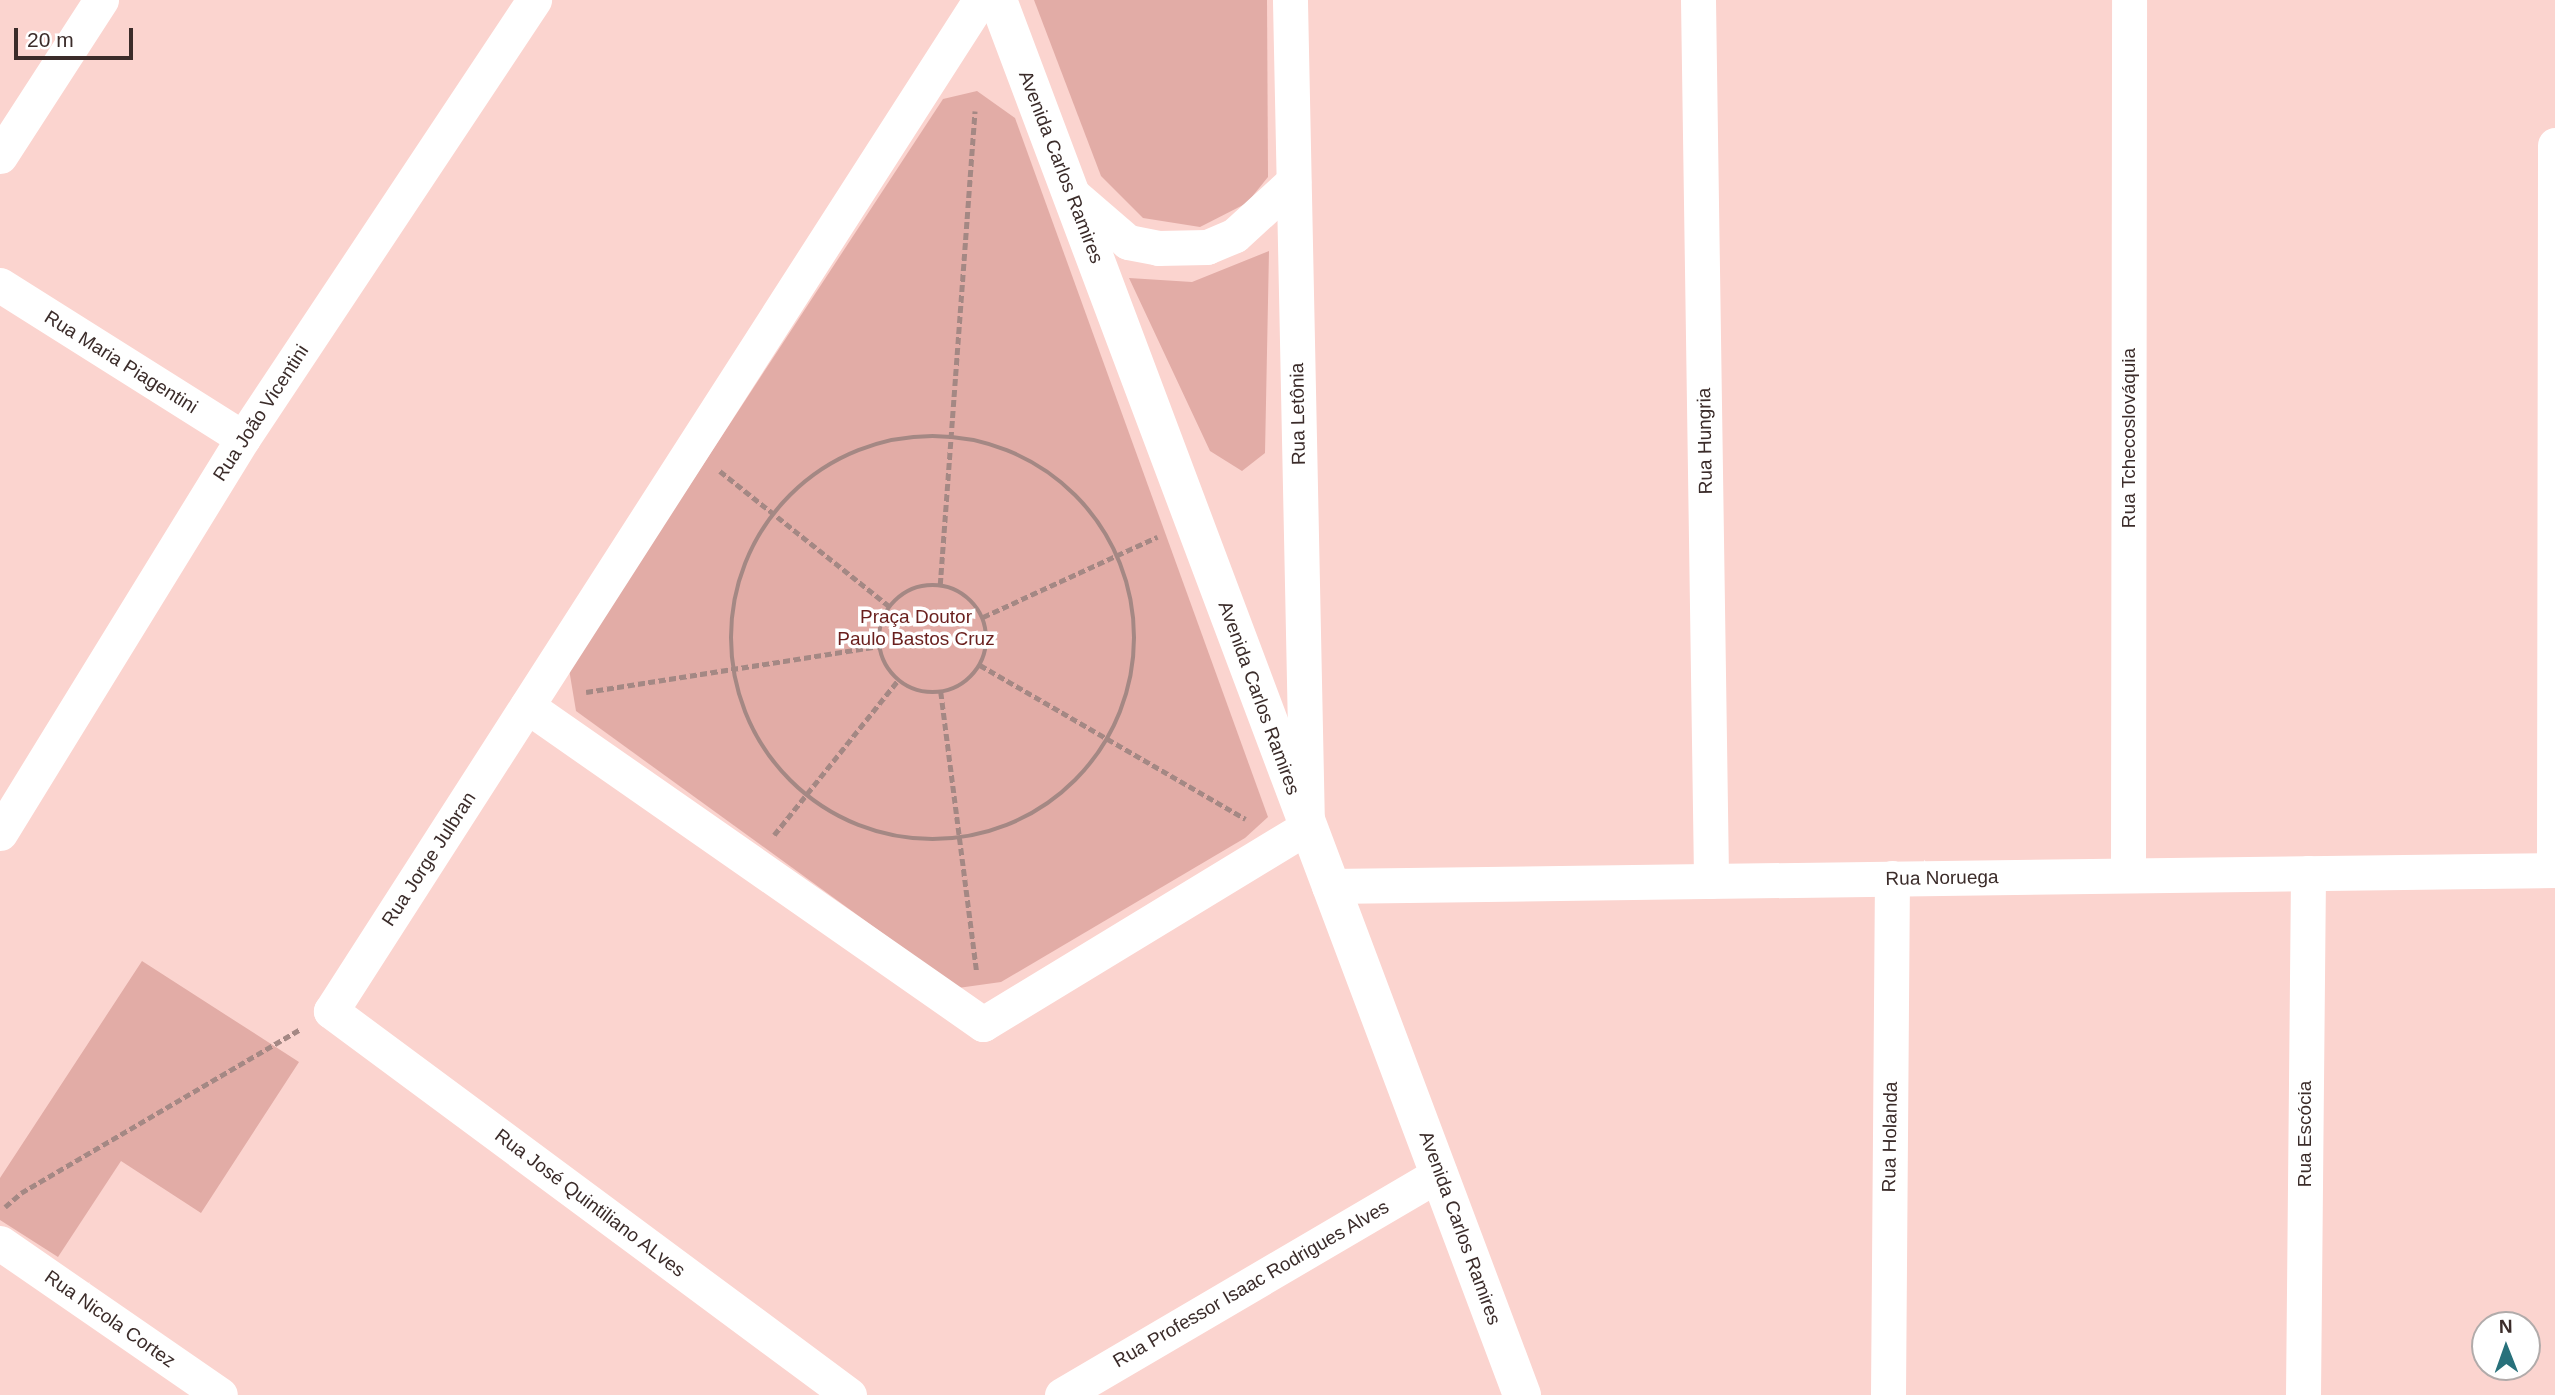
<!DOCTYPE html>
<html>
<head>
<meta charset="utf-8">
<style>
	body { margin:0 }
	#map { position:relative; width:2555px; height:1395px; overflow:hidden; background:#fbd4cf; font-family:Arial,sans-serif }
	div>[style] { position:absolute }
	.green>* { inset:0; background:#e2aca6 }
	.path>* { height:4.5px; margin-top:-2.25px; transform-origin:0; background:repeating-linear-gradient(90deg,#a48884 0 7px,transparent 0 10.5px) }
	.path>.ring { margin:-2.25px; padding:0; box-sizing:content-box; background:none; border:4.5px solid #a48884; border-radius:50% }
	.minor>* { height:35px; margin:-17.5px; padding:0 17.5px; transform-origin:17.5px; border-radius:17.5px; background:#fff }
	.secondary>* { height:38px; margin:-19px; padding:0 19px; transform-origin:19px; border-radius:19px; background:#fff }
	span { translate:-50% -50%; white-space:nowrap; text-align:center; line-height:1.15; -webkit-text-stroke:7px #fff; paint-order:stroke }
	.street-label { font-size:19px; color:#3b2c2a }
	.park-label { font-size:19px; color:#691f1d }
	.north { position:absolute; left:2471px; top:1311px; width:70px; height:70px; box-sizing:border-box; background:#fff; border:2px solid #b1abaa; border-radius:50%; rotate:359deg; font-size:19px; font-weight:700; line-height:28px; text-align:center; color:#3b2c2a }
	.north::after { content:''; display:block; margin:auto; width:24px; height:32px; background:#28717b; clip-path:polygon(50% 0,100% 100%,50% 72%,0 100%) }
	.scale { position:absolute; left:14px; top:28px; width:119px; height:32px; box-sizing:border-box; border:4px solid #3b2c2a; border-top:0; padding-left:9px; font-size:21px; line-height:24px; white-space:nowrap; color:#3b2c2a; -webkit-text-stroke:5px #fff; paint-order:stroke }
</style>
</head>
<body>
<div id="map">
	<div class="green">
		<i style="clip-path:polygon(1034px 0,1267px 0,1268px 177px,1247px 203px,1200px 227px,1143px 218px,1101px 176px)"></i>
		<i style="clip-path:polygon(977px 91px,1015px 118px,1268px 817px,1245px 838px,1001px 982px,958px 988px,576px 711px,569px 669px,943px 99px)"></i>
		<i style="clip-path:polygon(1269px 251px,1265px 453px,1242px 471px,1210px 451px,1129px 278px,1192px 282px)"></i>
		<i style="clip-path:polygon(142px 961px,299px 1062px,201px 1213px,121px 1161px,58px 1257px,0 1220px,0 1178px)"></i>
	</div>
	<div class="path">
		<i class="ring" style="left:731px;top:436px;width:399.5px;height:399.5px"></i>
		<i style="left:720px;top:471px;width:216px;rotate:38.6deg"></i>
		<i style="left:940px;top:585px;width:475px;rotate:-85.8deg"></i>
		<i class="ring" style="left:879px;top:585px;width:103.5px;height:103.5px"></i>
		<i style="left:983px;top:617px;width:192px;rotate:-24.7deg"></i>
		<i style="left:980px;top:665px;width:307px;rotate:30.1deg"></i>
		<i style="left:586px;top:692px;width:297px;rotate:-8.9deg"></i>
		<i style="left:941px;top:692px;width:282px;rotate:82.7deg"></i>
		<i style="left:774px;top:835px;width:198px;rotate:-51.3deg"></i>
		<i style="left:5px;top:1207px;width:21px;rotate:-41deg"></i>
		<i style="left:21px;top:1193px;width:324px;rotate:-30.4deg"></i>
	</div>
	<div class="minor">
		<i style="left:1698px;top:0;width:881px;rotate:89.15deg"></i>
		<i style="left:0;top:156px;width:186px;rotate:-57.1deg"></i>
		<i style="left:1071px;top:193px;width:75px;rotate:40.7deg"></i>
		<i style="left:1128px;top:242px;width:31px;rotate:11deg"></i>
		<i style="left:1158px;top:248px;width:49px;rotate:-1.2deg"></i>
		<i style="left:1207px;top:247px;width:30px;rotate:-23deg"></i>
		<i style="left:1235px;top:235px;width:79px;rotate:-42.4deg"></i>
		<i style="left:0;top:285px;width:287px;rotate:32.2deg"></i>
		<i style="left:527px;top:706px;width:556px;rotate:34.89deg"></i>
		<i style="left:983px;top:1024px;width:379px;rotate:-31.3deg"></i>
		<i style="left:1307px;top:827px;width:827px;rotate:-91.18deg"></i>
		<i style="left:0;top:833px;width:464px;rotate:-58.4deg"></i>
		<i style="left:243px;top:438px;width:526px;rotate:-56.4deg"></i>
		<i style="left:2554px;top:870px;width:725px;rotate:-89.92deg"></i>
		<i style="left:2128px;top:875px;width:875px;rotate:-89.93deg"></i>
		<i style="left:1329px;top:886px;width:1226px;rotate:-0.75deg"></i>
		<i style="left:0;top:1243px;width:267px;rotate:34.6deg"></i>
		<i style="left:849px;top:1395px;width:645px;rotate:-143.45deg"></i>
		<i style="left:331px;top:1011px;width:1201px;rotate:-57.3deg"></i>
		<i style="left:1062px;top:1395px;width:438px;rotate:-30.4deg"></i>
		<i style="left:1888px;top:1395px;width:517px;rotate:-89.56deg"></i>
		<i style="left:2303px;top:1395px;width:522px;rotate:-89.45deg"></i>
	</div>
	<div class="secondary">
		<i style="left:998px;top:0;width:1490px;rotate:69.41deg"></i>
	</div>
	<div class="street-label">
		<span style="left:1061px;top:167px;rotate:69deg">Avenida Carlos Ramires</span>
		<span style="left:121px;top:362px;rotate:32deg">Rua Maria Piagentini</span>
		<span style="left:261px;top:413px;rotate:-57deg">Rua João Vicentini</span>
		<span style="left:1298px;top:414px;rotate:-91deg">Rua Letônia</span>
		<span style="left:2129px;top:438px;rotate:-90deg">Rua Tchecoslováquia</span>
		<span style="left:1705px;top:441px;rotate:-91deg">Rua Hungria</span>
		<span style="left:1259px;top:698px;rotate:70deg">Avenida Carlos Ramires</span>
		<span style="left:429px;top:859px;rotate:-57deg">Rua Jorge Julbran</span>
		<span style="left:1942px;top:878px;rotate:-1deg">Rua Noruega</span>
		<span style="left:2305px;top:1134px;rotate:-90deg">Rua Escócia</span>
		<span style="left:1890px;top:1137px;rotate:-89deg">Rua Holanda</span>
		<span style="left:590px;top:1203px;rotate:37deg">Rua José Quintiliano ALves</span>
		<span style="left:1460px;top:1228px;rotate:70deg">Avenida Carlos Ramires</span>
		<span style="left:1251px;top:1284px;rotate:-30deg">Rua Professor Isaac Rodrigues Alves</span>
		<span style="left:110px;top:1319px;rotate:35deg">Rua Nicola Cortez</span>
	</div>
	<div class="park-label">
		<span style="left:916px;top:628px">Praça Doutor<br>Paulo Bastos Cruz</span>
	</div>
	<div class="north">N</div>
	<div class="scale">20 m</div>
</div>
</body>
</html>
